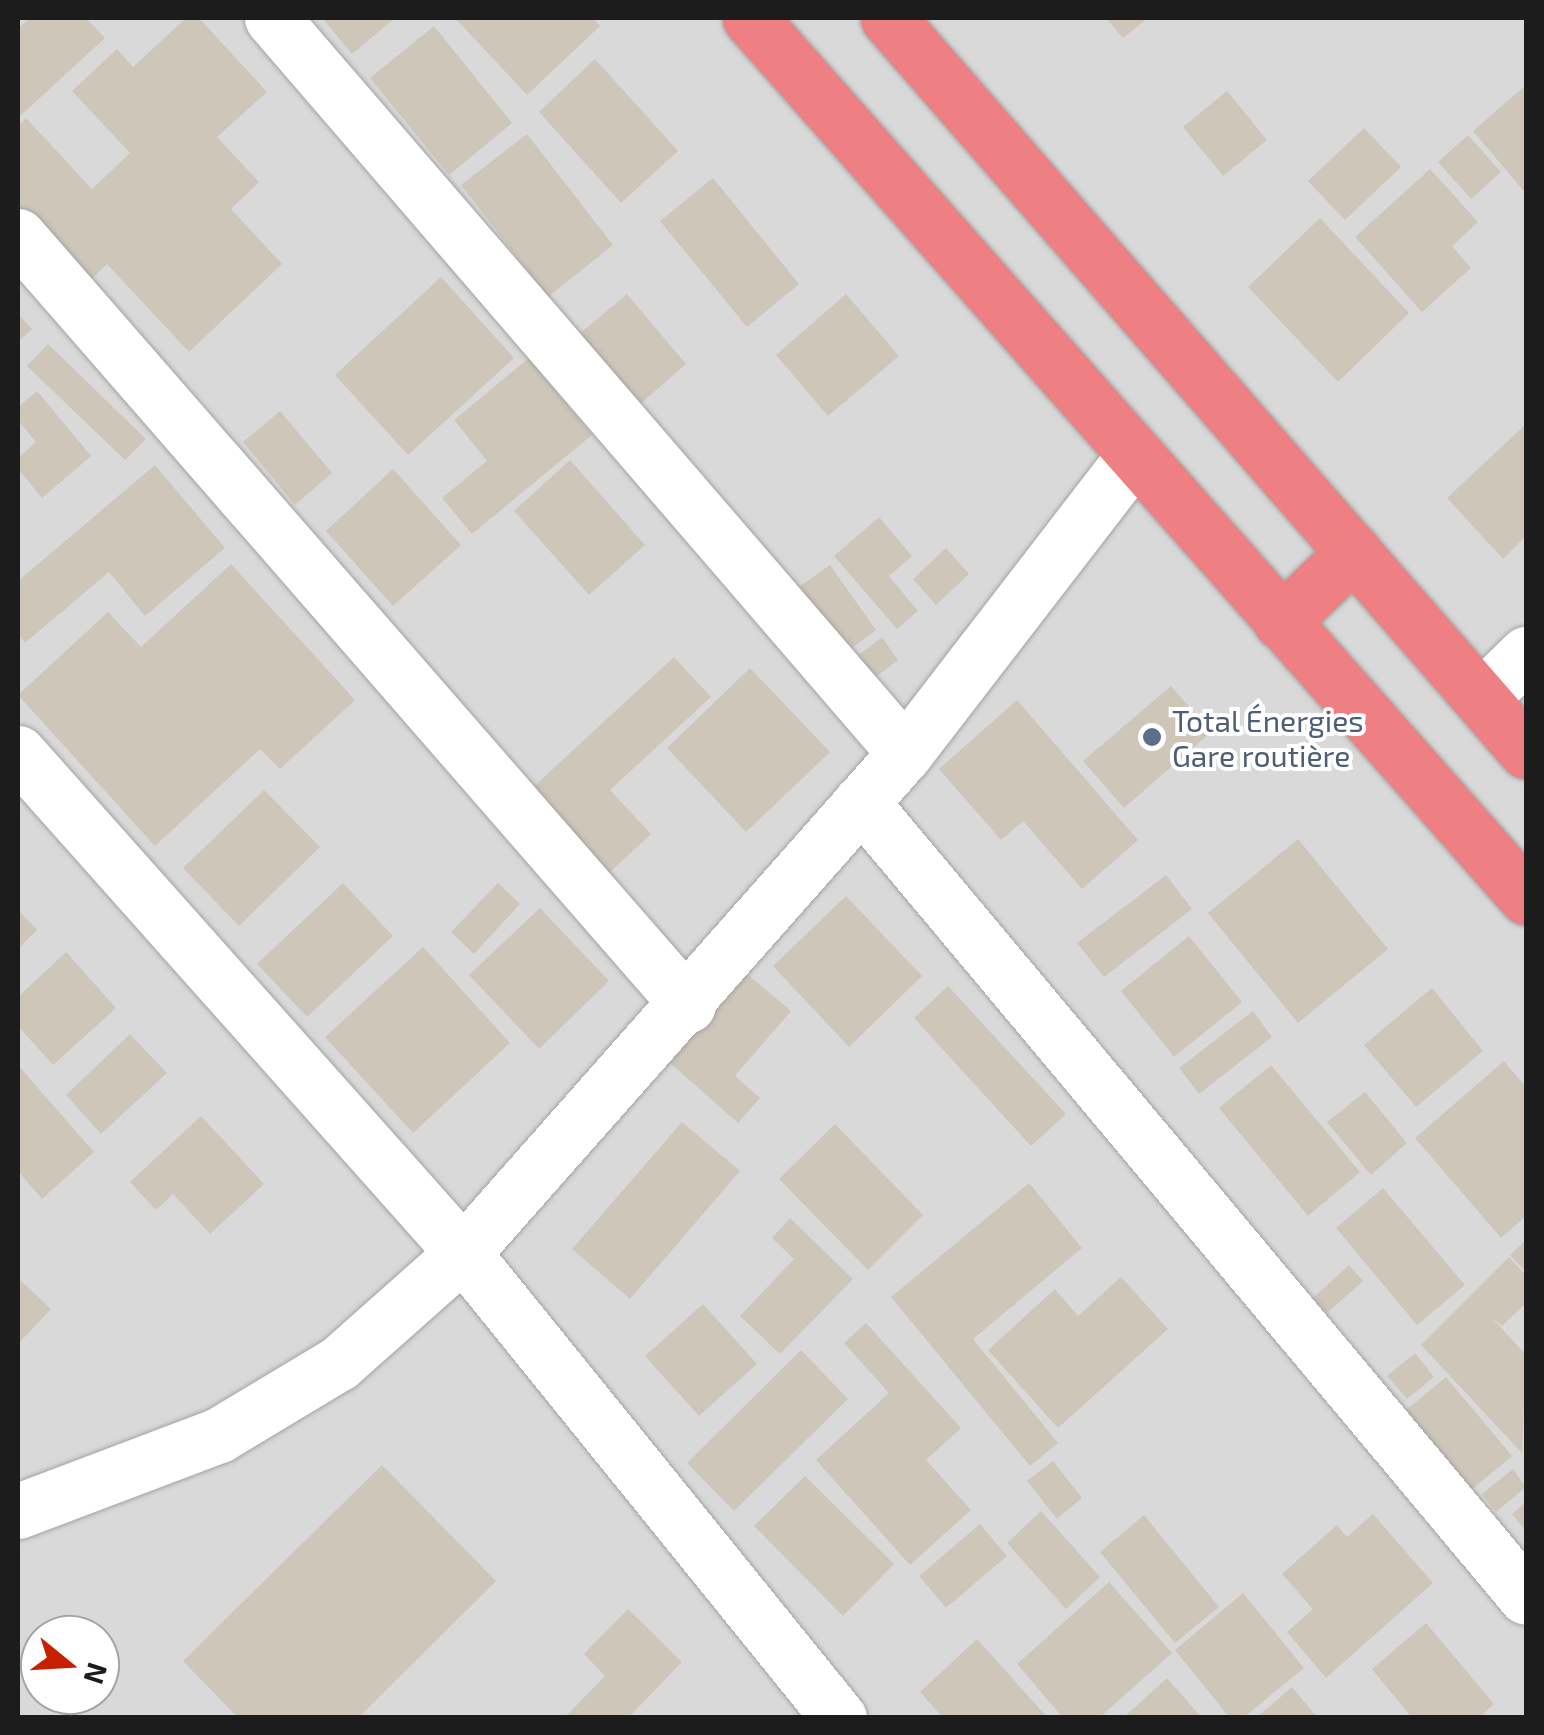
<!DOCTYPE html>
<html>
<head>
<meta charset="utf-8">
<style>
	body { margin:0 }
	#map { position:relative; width:1544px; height:1735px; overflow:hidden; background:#eeece0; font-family:"Exo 2",sans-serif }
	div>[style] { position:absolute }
	.residential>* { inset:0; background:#dad9d9 }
	.building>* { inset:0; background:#cec6b9 }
	.roads { filter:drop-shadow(0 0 2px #a3a3a3) drop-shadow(0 0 2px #a3a3a3) }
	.minor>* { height:55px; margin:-27.5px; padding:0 27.5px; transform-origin:27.5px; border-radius:27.5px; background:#fff }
	.highway>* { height:55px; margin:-27.5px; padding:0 27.5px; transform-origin:27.5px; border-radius:27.5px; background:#ee8083 }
	.dots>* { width:28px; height:28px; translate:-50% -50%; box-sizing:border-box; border:5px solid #fff; border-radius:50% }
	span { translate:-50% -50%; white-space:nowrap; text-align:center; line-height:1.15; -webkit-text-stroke:8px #fff; paint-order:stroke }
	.service-label { font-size:30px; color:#4e5e75 }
	.left { translate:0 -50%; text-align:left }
	.frame { position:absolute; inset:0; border:20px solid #1c1c1c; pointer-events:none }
	.north { position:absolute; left:20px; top:1615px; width:100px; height:100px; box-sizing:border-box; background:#fff; border:2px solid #a4a4a4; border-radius:50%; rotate:108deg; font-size:28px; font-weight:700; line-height:40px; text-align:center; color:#1c1c1c }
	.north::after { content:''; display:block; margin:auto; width:35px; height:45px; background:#c81f00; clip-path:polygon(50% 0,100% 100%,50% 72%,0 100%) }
</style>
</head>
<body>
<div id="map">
	<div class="residential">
		<i style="clip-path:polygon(evenodd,18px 18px,1526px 18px,1526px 1717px,18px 1717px,18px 18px,40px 1635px,100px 1635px,100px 1695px,40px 1695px,40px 1635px)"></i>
	</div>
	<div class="building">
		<i style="clip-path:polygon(30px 18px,86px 18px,105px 38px,18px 118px,18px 28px)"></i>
		<i style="clip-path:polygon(186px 18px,199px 18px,267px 92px,217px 137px,259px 182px,231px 209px,282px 264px,189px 352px,107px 264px,87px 284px,18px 209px,18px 126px,26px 118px,92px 189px,130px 153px,72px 91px,117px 49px,133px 67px)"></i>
		<i style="clip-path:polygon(322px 18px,395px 18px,352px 54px)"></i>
		<i style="clip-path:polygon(455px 18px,593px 18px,600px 26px,527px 95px)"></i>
		<i style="clip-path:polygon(1106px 18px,1148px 18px,1123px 38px)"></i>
		<i style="clip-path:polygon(434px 26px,512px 123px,449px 175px,370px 78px)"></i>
		<i style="clip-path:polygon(595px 59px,678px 151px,621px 203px,539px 112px)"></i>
		<i style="clip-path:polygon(1526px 85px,1526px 194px,1473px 131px)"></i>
		<i style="clip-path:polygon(1227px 91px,1267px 140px,1223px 176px,1183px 127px)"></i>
		<i style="clip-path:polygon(1364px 128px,1401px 167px,1345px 220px,1308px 181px)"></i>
		<i style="clip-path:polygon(527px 134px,613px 245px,548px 297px,461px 185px)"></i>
		<i style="clip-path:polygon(1468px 135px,1501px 172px,1471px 199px,1438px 162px)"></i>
		<i style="clip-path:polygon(1430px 169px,1478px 222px,1452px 246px,1471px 268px,1422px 312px,1355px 237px)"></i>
		<i style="clip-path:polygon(713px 178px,799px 284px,747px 327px,660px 221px)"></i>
		<i style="clip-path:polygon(1320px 218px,1409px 313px,1338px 382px,1248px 287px)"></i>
		<i style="clip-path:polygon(441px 277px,514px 358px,408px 455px,335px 375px)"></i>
		<i style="clip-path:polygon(627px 294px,686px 364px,638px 406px,577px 336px)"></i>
		<i style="clip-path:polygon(846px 294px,899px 356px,828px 416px,776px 355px)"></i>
		<i style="clip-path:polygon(18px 314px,32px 329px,18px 342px)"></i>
		<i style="clip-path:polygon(48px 344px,146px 439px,125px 460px,27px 366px)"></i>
		<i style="clip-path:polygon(529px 358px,592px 435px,472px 534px,442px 498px,487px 461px,454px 420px)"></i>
		<i style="clip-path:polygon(37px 391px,91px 456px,42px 498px,18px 469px,18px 458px,36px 442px,18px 420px,18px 407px)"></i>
		<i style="clip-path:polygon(280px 411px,332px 473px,295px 505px,243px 442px)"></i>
		<i style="clip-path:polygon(1526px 424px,1526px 536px,1503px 559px,1447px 498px)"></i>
		<i style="clip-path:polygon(570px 460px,645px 545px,589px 595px,514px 511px)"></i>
		<i style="clip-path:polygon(155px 465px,225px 548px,145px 616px,109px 572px,25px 643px,18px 634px,18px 581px)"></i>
		<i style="clip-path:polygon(393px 469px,461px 545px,393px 606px,326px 531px)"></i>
		<i style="clip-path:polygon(879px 517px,912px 556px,889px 576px,918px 611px,897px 629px,834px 556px)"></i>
		<i style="clip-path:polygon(946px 548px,969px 574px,936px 605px,913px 579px)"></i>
		<i style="clip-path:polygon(231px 564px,355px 700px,280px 769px,260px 749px,155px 846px,18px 695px,108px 612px,141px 647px)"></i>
		<i style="clip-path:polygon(830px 565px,876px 630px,838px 658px,790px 593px)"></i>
		<i style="clip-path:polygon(882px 637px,898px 660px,872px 680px,855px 658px)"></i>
		<i style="clip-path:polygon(674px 657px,711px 697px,610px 790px,651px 834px,608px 874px,531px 789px)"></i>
		<i style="clip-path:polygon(750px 668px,830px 752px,746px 832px,667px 748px)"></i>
		<i style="clip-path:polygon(1171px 686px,1211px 732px,1124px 808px,1083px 761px)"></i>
		<i style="clip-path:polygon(1017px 700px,1138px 840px,1082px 889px,1023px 821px,1001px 840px,939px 769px)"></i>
		<i style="clip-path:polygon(264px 790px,320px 847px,239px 926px,183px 868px)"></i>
		<i style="clip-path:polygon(1298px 839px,1388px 949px,1298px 1023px,1208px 913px)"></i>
		<i style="clip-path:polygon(1166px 875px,1192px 909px,1104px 977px,1077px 943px)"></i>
		<i style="clip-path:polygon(343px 883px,393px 936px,307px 1017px,257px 964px)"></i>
		<i style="clip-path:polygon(498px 883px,520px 904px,474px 954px,451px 932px)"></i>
		<i style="clip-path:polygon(846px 896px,922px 976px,849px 1047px,773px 966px)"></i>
		<i style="clip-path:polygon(540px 908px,609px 981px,539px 1049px,469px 975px)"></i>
		<i style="clip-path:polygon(18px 910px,37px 930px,18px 949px)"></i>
		<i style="clip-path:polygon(1189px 936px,1242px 1002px,1174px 1057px,1121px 991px)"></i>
		<i style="clip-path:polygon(423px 947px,510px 1043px,413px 1133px,325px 1037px)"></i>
		<i style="clip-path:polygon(66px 952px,116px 1008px,53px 1065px,18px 1026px,18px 997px)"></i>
		<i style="clip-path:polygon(747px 974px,791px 1011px,735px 1076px,760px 1098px,738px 1123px,670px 1063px)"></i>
		<i style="clip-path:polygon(948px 986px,1066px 1114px,1031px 1146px,914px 1018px)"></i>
		<i style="clip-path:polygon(1432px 988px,1483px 1051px,1416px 1107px,1364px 1045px)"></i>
		<i style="clip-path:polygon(1253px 1011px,1272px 1037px,1199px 1094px,1179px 1068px)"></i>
		<i style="clip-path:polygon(130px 1034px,167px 1073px,101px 1134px,66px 1095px)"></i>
		<i style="clip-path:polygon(1504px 1061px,1526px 1087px,1526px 1216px,1501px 1238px,1415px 1138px)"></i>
		<i style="clip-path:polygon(18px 1065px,94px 1152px,42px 1199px,18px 1171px)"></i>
		<i style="clip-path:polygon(1271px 1065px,1360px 1172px,1308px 1216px,1219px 1108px)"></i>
		<i style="clip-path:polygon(1365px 1092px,1407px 1143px,1371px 1175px,1327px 1122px)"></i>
		<i style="clip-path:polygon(201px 1116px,264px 1184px,210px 1234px,173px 1194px,156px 1210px,130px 1182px)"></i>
		<i style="clip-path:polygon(682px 1122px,740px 1171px,630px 1299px,572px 1249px)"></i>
		<i style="clip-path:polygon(835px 1124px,923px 1215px,868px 1270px,779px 1179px)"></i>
		<i style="clip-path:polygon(1029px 1183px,1082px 1248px,973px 1339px,1058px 1443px,1030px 1466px,891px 1297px)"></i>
		<i style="clip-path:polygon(1383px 1188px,1465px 1285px,1417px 1325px,1336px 1228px)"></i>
		<i style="clip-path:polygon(790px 1218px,853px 1279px,780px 1354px,740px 1316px,794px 1259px,772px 1238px)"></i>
		<i style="clip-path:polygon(1526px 1240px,1526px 1272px,1510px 1255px)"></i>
		<i style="clip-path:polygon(1509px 1257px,1526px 1275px,1526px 1303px,1502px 1326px,1492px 1318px,1526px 1355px,1522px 1453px,1421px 1345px)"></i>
		<i style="clip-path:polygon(1349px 1265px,1363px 1281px,1327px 1313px,1313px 1298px)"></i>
		<i style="clip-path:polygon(1121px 1277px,1168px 1329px,1058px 1428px,988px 1350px,1055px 1289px,1078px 1316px)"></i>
		<i style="clip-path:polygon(18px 1278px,51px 1309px,18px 1344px)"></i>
		<i style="clip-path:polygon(703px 1304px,757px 1364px,699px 1416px,645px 1356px)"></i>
		<i style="clip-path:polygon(866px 1323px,961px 1428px,926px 1460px,971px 1510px,910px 1565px,816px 1460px,889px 1393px,844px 1343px)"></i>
		<i style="clip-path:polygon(801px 1350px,848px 1399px,734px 1511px,687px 1463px)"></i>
		<i style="clip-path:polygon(1415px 1353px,1434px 1377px,1407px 1399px,1387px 1376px)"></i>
		<i style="clip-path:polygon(1446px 1377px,1512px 1456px,1471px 1490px,1405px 1411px)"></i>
		<i style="clip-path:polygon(1053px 1461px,1082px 1498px,1057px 1519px,1027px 1481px)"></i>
		<i style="clip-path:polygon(382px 1465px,496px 1581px,358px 1718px,238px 1718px,183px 1661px)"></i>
		<i style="clip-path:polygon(1513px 1469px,1526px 1487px,1496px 1512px,1482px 1494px)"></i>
		<i style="clip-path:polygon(805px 1476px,894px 1564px,843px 1616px,754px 1526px)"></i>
		<i style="clip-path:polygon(1526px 1502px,1526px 1531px,1512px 1514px)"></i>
		<i style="clip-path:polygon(1041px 1511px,1100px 1577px,1066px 1609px,1007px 1543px)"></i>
		<i style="clip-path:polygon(1373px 1514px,1433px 1583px,1326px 1678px,1287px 1632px,1313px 1609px,1282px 1574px,1337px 1525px,1347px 1537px)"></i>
		<i style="clip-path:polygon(1144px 1515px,1219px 1607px,1175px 1643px,1100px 1552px)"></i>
		<i style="clip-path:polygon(980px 1524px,1007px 1556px,946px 1608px,919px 1576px)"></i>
		<i style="clip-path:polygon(1109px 1582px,1172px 1653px,1099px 1718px,1063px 1718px,1017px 1664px)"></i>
		<i style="clip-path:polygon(1243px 1593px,1304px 1668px,1243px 1718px,1230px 1718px,1175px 1650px)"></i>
		<i style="clip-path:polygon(628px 1609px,682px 1662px,628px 1718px,564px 1718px,605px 1676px,584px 1654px)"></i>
		<i style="clip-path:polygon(1426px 1623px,1494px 1704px,1479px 1718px,1412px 1718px,1372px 1669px)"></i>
		<i style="clip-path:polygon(977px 1639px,1048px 1718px,943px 1718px,920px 1692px)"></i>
		<i style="clip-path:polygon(1167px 1678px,1202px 1718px,1123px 1718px)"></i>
		<i style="clip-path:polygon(1292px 1687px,1318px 1718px,1256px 1718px)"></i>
	</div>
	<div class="roads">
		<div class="minor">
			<i style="left:272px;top:18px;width:970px;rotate:49.26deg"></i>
			<i style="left:18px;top:236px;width:1020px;rotate:48.94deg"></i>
			<i style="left:1481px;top:698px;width:63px;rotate:-44.4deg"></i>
			<i style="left:18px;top:753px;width:669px;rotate:48.33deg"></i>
			<i style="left:463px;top:1253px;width:598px;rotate:51.04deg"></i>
			<i style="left:861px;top:802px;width:1036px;rotate:50.09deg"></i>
			<i style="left:18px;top:1511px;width:215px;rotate:-20.7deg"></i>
			<i style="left:219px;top:1435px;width:140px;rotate:-31deg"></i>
			<i style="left:339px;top:1363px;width:166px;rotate:-41.6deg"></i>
			<i style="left:463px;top:1253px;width:667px;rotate:-48.52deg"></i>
			<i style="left:905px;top:753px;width:374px;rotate:-52.4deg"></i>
		</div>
		<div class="highway">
			<i style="left:750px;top:18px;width:1173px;rotate:48.56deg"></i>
			<i style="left:888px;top:18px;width:972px;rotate:48.96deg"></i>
			<i style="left:1281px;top:622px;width:101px;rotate:-43.8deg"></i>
		</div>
	</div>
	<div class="dots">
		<i style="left:1152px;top:737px;background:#5c6f8a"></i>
	</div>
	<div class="service-label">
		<span class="left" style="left:1172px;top:737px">Total Énergies<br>Gare routière</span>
	</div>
	<div class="frame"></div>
	<div class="north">N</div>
</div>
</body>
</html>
